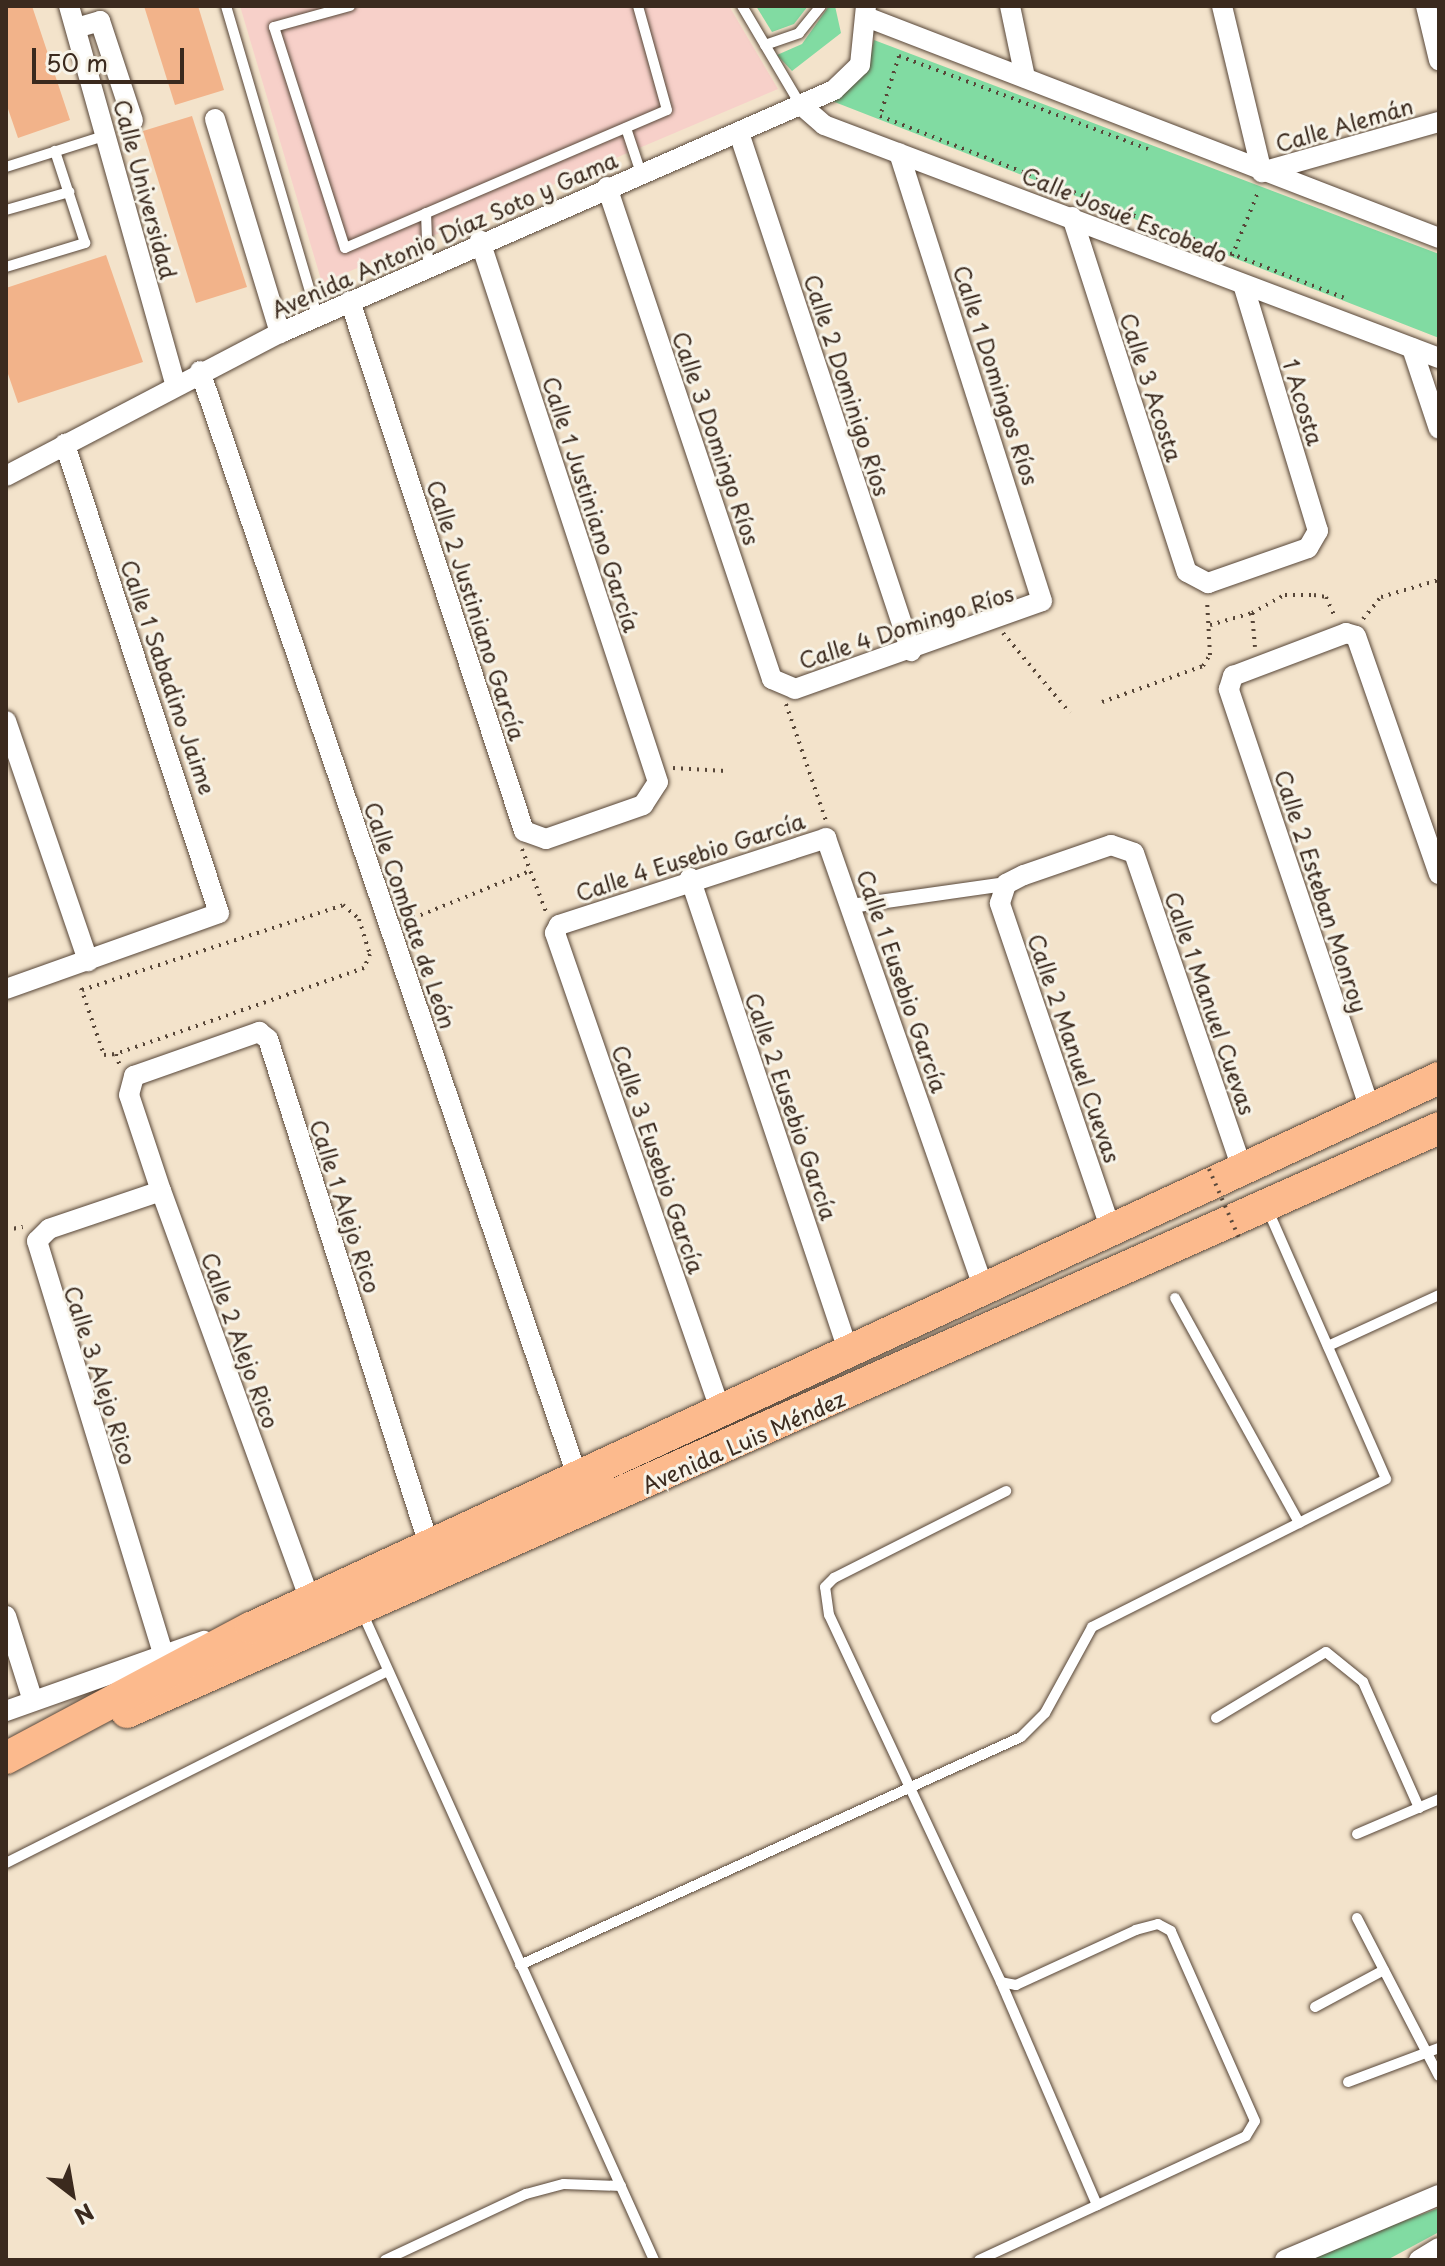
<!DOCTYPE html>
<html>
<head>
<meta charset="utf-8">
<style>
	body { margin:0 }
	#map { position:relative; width:1445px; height:2266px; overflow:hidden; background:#f3e3cb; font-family:"Playpen Sans",sans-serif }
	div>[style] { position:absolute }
	.built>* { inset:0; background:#f7d0c9 }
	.green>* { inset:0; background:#81dba2 }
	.building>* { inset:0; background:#f2b38a }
	.path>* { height:4px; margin-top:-2px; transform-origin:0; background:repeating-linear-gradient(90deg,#574638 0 2px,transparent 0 8px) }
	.roads { filter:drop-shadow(0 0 2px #574638) drop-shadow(0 0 2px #574638) }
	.service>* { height:10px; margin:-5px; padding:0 5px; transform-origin:5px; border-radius:5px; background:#fff }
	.pedestrian>* { height:14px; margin:-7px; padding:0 7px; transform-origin:7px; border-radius:7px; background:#fff }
	.minor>* { height:20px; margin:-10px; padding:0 10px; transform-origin:10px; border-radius:10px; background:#fff }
	.primary>* { height:32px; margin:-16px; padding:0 16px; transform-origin:16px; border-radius:16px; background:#fcba8d }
	.path-bridge>* { height:4px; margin-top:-2px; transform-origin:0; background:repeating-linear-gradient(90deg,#574638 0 2px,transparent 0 8px) }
	span { translate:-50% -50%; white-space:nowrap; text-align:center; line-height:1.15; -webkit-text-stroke:6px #f7f3e8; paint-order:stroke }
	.street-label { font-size:22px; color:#3b2a1e }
	.frame { position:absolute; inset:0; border:8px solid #3b2a1e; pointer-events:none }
	.north { position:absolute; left:32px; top:2154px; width:80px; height:80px; -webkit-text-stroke:6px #f7f3e8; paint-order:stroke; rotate:149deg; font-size:22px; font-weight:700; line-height:32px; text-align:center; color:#3b2a1e }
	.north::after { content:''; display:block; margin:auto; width:28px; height:36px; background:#3b2a1e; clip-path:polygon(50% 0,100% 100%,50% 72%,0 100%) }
	.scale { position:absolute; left:32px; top:48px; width:152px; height:36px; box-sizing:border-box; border:4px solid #3b2a1e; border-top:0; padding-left:10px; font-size:24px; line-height:28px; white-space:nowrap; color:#3b2a1e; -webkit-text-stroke:6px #f7f3e8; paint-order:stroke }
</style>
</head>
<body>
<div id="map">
	<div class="built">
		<i style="clip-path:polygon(240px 6px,729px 6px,778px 89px,322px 283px)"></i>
	</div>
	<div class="green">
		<i style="clip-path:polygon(756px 6px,808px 6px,794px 24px,772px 32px)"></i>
		<i style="clip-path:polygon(829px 6px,835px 6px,841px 33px,792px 71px,777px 55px,802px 44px)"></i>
		<i style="clip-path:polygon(874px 40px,1439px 254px,1439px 338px,832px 101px,867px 72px)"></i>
		<i style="clip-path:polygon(1439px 2208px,1439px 2232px,1387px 2260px,1299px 2260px)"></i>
	</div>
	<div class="building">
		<i style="clip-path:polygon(6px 6px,32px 6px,70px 120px,18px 138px,6px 103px)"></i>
		<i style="clip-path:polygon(144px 6px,198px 6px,224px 90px,175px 105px)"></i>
		<i style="clip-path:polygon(192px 116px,247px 287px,196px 303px,143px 131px)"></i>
		<i style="clip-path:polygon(106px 255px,143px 362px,18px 403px,6px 368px,6px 288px)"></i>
	</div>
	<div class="path">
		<i style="left:1148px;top:149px;width:266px;rotate:-159.5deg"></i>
		<i style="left:899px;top:56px;width:63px;rotate:107.6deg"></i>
		<i style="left:880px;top:116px;width:498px;rotate:21.4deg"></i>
		<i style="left:1232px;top:256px;width:71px;rotate:-67.8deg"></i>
		<i style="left:1252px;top:613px;width:38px;rotate:-29deg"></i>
		<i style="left:1285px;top:595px;width:29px"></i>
		<i style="left:1314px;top:595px;width:12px;rotate:9deg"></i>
		<i style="left:1326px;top:597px;width:22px;rotate:66deg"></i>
		<i style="left:1363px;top:619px;width:28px;rotate:-51deg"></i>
		<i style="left:1381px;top:597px;width:60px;rotate:-16.3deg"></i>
		<i style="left:1210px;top:625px;width:44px;rotate:-15.9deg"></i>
		<i style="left:1252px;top:613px;width:34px;rotate:85deg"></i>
		<i style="left:1003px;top:633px;width:104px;rotate:50.1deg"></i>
		<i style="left:1102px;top:702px;width:107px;rotate:-19.6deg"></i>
		<i style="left:1203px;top:666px;width:13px;rotate:-58deg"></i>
		<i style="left:1210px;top:655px;width:55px;rotate:-93.1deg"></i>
		<i style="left:786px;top:704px;width:124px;rotate:71.1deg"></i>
		<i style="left:673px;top:768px;width:53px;rotate:3.2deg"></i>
		<i style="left:522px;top:849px;width:67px;rotate:69.1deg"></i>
		<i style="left:406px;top:921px;width:134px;rotate:-22deg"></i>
		<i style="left:81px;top:988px;width:71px;rotate:71.1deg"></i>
		<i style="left:104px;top:1055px;width:12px;rotate:-5deg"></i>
		<i style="left:116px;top:1054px;width:13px;rotate:72deg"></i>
		<i style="left:82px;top:990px;width:274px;rotate:-18deg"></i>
		<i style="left:343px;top:905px;width:21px;rotate:41deg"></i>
		<i style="left:359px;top:919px;width:37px;rotate:73deg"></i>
		<i style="left:370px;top:954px;width:15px;rotate:113deg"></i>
		<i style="left:364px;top:968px;width:262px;rotate:160.9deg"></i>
		<i style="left:6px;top:1230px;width:17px;rotate:-10deg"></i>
	</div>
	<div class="roads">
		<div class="service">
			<i style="left:226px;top:6px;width:323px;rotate:73.6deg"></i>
			<i style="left:350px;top:6px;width:79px;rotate:164.6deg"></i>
			<i style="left:274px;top:27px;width:232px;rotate:72.2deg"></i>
			<i style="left:345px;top:248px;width:350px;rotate:-23.2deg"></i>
			<i style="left:667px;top:110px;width:108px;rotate:-105.6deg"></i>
			<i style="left:742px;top:6px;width:114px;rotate:59.4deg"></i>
			<i style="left:765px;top:45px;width:36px;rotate:-19deg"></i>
			<i style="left:799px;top:33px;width:35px;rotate:-51deg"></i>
			<i style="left:626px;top:128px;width:47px;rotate:71.6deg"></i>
			<i style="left:6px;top:167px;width:106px;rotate:-17.6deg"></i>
			<i style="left:6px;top:210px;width:66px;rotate:-15.9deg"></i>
			<i style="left:426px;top:213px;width:52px;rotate:87.8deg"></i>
			<i style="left:6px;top:267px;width:83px;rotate:-16.9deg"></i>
			<i style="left:85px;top:243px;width:97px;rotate:-108.1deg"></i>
			<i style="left:1175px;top:1298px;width:257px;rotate:61.1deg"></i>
			<i style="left:1328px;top:1346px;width:122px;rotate:-24.7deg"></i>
			<i style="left:362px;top:1612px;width:711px;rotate:65.74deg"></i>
			<i style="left:1216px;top:1718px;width:128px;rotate:-31deg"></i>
			<i style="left:1326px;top:1652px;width:48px;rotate:39deg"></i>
			<i style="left:1363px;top:1682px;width:138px;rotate:66deg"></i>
			<i style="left:1357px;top:1834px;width:89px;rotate:-23.1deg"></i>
			<i style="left:6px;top:1863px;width:427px;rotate:-26.7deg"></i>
			<i style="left:1357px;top:1918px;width:178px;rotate:62.6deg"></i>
			<i style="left:520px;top:1965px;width:550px;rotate:-24.47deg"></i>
			<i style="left:1021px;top:1737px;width:34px;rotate:-45deg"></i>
			<i style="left:1045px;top:1713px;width:98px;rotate:-61.3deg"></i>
			<i style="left:1092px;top:1627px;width:329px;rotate:-26.7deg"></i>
			<i style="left:1386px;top:1479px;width:296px;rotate:-113.7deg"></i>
			<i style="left:1001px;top:1982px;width:243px;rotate:66.7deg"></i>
			<i style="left:1315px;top:2007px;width:78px;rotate:-28.2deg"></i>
			<i style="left:1348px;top:2082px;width:97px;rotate:-20.5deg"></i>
			<i style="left:385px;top:2260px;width:156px;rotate:-25.1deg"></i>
			<i style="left:526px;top:2194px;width:39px;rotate:-15deg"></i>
			<i style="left:564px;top:2184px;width:57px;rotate:2deg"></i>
			<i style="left:979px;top:2260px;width:294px;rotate:-24.9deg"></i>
			<i style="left:1246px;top:2136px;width:17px;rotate:-59deg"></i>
			<i style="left:1255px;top:2121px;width:208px;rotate:-113.9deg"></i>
			<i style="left:1171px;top:1931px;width:15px;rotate:-152deg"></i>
			<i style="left:1158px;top:1924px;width:23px;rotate:165deg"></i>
			<i style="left:1136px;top:1930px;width:132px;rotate:155.4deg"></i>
			<i style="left:1016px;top:1985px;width:15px;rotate:-169deg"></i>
			<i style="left:1001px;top:1982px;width:405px;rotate:-115.1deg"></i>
			<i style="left:829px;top:1615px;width:28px;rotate:-98deg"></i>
			<i style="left:825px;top:1587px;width:13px;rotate:-45deg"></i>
			<i style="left:834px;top:1578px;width:193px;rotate:-26.8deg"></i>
		</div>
		<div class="pedestrian">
			<i style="left:851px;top:906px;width:157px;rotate:-8.1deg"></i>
		</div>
		<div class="minor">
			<i style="left:69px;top:6px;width:393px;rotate:74.3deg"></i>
			<i style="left:1010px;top:6px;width:73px;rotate:78.1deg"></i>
			<i style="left:1222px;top:6px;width:171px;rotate:76.5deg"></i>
			<i style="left:1262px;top:172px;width:184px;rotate:-15.8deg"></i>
			<i style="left:1426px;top:6px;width:56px;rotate:76.5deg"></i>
			<i style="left:869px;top:18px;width:611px;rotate:21.1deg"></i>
			<i style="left:76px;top:28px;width:25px;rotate:-16deg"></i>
			<i style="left:100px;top:21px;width:105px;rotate:71.7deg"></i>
			<i style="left:800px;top:104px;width:32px;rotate:41deg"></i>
			<i style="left:824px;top:125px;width:658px;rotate:20.75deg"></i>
			<i style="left:215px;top:119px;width:224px;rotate:73.1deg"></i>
			<i style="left:739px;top:133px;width:546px;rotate:71.63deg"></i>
			<i style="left:607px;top:187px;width:519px;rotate:71.46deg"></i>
			<i style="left:772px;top:679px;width:25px;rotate:23deg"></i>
			<i style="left:795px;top:689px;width:262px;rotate:-19.6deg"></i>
			<i style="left:1042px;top:601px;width:470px;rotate:-107.7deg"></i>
			<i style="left:1072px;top:217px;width:373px;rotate:72.1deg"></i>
			<i style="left:1187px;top:572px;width:24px;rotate:28deg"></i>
			<i style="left:1208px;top:583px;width:106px;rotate:-19.3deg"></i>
			<i style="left:1308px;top:548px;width:20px;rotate:-60deg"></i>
			<i style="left:1318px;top:531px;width:255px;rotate:-106.9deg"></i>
			<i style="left:350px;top:301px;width:558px;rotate:71.82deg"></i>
			<i style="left:524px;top:831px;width:23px;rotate:20deg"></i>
			<i style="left:546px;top:839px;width:103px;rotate:-19.3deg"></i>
			<i style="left:643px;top:805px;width:27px;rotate:-57deg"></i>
			<i style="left:658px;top:782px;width:570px;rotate:-108.21deg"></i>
			<i style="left:1412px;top:348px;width:85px;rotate:71.6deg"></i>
			<i style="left:200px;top:371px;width:1167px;rotate:71.15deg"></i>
			<i style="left:6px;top:476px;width:309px;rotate:-27.6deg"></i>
			<i style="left:280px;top:333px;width:605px;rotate:-23.68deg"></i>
			<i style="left:834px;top:90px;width:36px;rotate:-44deg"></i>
			<i style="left:860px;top:65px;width:59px;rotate:-84.2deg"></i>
			<i style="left:6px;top:721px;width:254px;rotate:71.1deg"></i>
			<i style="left:690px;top:878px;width:497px;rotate:71.5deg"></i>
			<i style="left:6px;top:989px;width:226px;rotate:-19.6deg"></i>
			<i style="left:219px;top:913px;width:494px;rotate:-108.2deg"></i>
			<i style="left:1370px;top:1109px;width:443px;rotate:-108.6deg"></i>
			<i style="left:1229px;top:689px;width:14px;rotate:-73deg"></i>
			<i style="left:1233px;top:676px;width:121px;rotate:-20.8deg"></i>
			<i style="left:1346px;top:633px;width:10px;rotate:17deg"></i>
			<i style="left:1356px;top:636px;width:252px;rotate:70.8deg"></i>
			<i style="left:161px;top:1191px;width:118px;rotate:161.3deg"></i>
			<i style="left:49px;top:1229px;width:17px;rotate:135deg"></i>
			<i style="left:37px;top:1241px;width:430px;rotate:73deg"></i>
			<i style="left:1110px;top:1227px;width:342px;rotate:-108.8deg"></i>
			<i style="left:1000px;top:903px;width:20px;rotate:-72deg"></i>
			<i style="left:1006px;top:884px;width:20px;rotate:-27deg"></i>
			<i style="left:1024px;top:875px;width:92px;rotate:-19deg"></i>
			<i style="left:1111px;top:845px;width:24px;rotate:19deg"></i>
			<i style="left:1134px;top:853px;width:333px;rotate:71.1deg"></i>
			<i style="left:720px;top:1409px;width:504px;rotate:-109.12deg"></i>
			<i style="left:555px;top:933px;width:9px;rotate:-63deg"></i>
			<i style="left:559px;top:925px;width:281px;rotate:-18deg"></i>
			<i style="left:826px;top:838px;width:475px;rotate:70.7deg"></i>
			<i style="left:310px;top:1600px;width:435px;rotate:-110deg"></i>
			<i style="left:161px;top:1191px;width:101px;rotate:-108.4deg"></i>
			<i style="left:129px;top:1095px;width:20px;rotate:-75deg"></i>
			<i style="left:134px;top:1076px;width:133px;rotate:-19.4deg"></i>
			<i style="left:259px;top:1032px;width:11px;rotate:38deg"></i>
			<i style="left:268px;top:1039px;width:531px;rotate:72.35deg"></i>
			<i style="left:6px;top:1616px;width:89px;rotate:72.4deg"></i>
			<i style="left:6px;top:1711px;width:210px;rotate:-19.5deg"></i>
			<i style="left:1285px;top:2260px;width:167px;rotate:-22.9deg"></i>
			<i style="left:1419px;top:2260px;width:23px;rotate:-31deg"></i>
		</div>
		<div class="primary">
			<i style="left:127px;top:1712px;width:1436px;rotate:-23.99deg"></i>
			<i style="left:6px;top:1758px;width:277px;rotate:-28deg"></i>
			<i style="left:251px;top:1628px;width:1309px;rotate:-24.84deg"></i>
		</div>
	</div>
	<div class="path-bridge">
		<i style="left:1209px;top:1169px;width:75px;rotate:66.5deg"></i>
	</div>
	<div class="street-label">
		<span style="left:1344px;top:124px;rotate:-16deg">Calle Alemán</span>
		<span style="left:146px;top:189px;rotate:75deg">Calle Universidad</span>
		<span style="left:1125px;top:214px;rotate:22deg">Calle Josué Escobedo</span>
		<span style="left:444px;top:234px;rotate:-24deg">Avenida Antonio Díaz Soto y Gama</span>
		<span style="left:997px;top:375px;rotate:72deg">Calle 1 Domingos Ríos</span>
		<span style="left:848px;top:385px;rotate:72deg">Calle 2 Dominigo Ríos</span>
		<span style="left:1152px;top:387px;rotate:72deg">Calle 3 Acosta</span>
		<span style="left:1304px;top:402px;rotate:73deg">1 Acosta</span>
		<span style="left:717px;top:438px;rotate:71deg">Calle 3 Domingo Ríos</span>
		<span style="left:592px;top:504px;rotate:72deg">Calle 1 Justiniano García</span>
		<span style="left:477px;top:610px;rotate:72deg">Calle 2 Justiniano García</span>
		<span style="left:906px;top:626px;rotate:-18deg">Calle 4 Domingo Ríos</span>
		<span style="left:169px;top:677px;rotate:71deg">Calle 1 Sabadino Jaime</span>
		<span style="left:690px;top:856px;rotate:-18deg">Calle 4 Eusebio García</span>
		<span style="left:1322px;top:891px;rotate:72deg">Calle 2 Esteban Monroy</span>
		<span style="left:411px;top:915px;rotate:71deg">Calle Combate de León</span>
		<span style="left:903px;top:981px;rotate:71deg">Calle 1 Eusebio García</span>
		<span style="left:1211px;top:1003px;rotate:71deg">Calle 1 Manuel Cuevas</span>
		<span style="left:1075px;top:1048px;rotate:71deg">Calle 2 Manuel Cuevas</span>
		<span style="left:792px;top:1106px;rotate:71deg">Calle 2 Eusebio García</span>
		<span style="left:659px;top:1159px;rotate:71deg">Calle 3 Eusebio García</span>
		<span style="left:346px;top:1206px;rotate:72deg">Calle 1 Alejo Rico</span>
		<span style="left:241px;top:1340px;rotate:70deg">Calle 2 Alejo Rico</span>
		<span style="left:101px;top:1375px;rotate:72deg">Calle 3 Alejo Rico</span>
		<span style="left:743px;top:1441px;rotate:-24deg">Avenida Luis Méndez</span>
	</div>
	<div class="frame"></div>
	<div class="north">N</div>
	<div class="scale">50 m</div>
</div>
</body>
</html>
